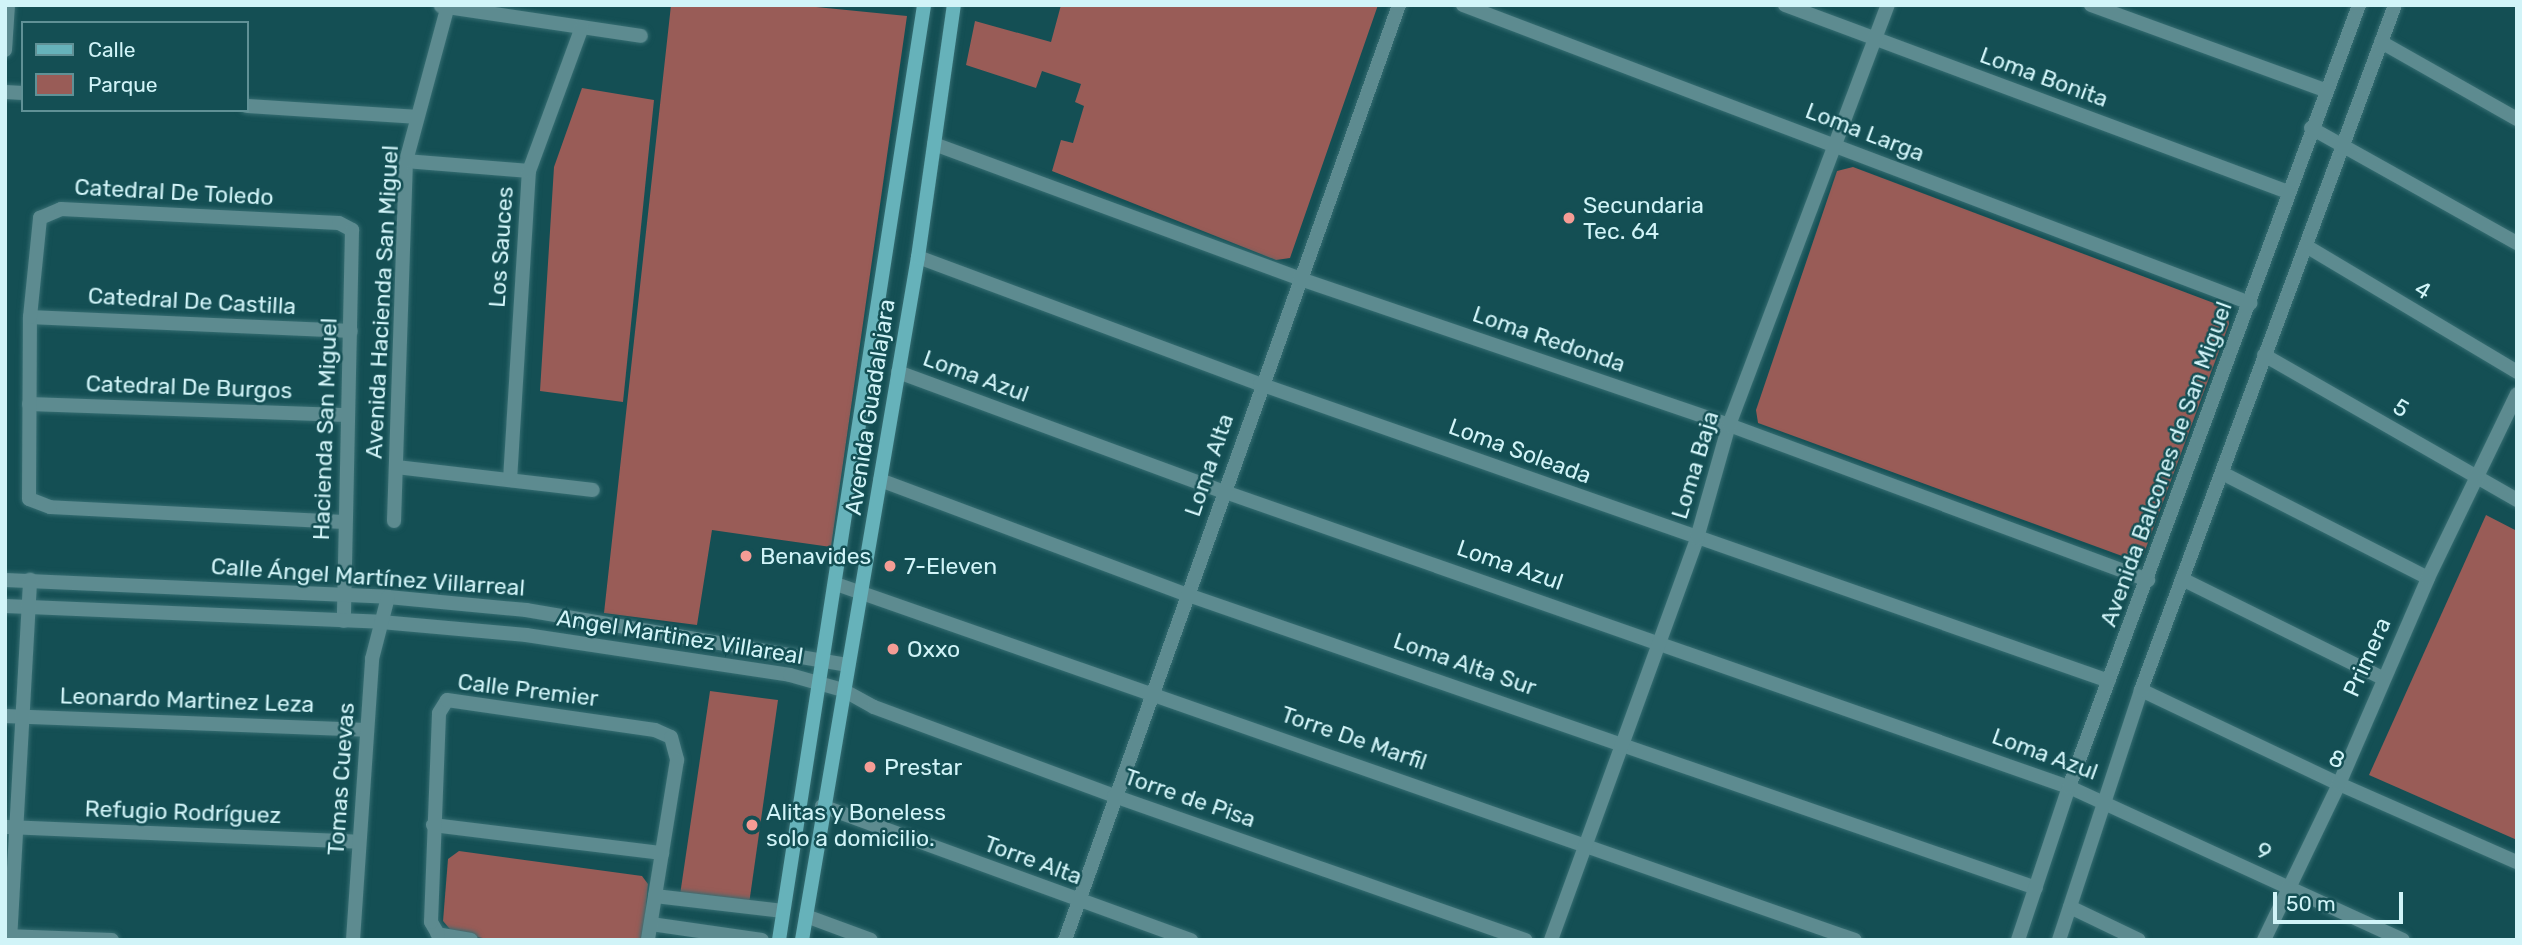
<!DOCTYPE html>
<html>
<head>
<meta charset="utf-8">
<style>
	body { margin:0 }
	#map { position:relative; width:2522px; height:945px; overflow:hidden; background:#144f54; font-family:Rubik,sans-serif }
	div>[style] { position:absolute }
	.green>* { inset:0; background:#995c57 }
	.roads { filter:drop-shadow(0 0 2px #366d72) drop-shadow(0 0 2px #366d72) }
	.minor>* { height:14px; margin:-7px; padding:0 7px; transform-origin:7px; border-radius:7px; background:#5d8b90 }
	.tertiary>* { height:14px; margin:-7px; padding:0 7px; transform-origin:7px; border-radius:7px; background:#5d8b90 }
	.secondary>* { height:14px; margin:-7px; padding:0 7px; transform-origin:7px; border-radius:7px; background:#66b2ba }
	.dots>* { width:19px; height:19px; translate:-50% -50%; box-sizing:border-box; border:4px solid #144f54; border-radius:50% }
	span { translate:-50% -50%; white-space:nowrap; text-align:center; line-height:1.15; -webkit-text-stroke:5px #144f54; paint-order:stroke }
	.street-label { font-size:23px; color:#d1f4f8 }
	.poi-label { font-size:23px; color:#d1f4f8 }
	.left { translate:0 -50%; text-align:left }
	.frame { position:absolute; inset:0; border:7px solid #d1f4f8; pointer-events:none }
	.legend { position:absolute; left:21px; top:21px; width:228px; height:91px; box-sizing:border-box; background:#144f54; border:2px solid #609196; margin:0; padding:9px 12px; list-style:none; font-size:21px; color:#d1f4f8 }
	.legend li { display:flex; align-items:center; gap:14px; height:35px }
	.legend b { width:35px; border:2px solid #609196 }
	.scale { position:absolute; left:2273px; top:892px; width:130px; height:32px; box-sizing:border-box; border:4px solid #d1f4f8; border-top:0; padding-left:9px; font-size:21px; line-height:24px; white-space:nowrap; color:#d1f4f8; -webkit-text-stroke:5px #144f54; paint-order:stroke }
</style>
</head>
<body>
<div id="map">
	<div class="green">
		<i style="clip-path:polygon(671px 5px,796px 5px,907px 16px,831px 547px,712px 530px,697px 625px,604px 613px)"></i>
		<i style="clip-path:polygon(1061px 5px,1378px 5px,1290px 258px,1276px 260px,1052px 171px,1061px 140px,1073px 143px,1084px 106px,1075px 102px,1081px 84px,1042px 71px,1036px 88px,966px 65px,975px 21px,1051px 42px)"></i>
		<i style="clip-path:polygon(582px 88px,654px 100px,623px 402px,540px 391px,554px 167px)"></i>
		<i style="clip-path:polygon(1853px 167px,2227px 308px,2229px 324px,2143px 556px,2133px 560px,1758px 423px,1756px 410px,1837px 171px)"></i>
		<i style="clip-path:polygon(2486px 515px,2517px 531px,2517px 840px,2369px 775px)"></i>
		<i style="clip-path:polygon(710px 691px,778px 700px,749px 904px,680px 895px)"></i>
		<i style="clip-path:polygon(459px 851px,642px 876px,648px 884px,643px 940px,497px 940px,454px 934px,443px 921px,448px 859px)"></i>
	</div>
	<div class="roads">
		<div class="minor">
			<i style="left:1463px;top:5px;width:842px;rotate:20.74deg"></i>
			<i style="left:1785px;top:5px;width:537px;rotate:20.39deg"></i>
			<i style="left:2091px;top:5px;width:249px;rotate:20deg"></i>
			<i style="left:441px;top:6px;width:202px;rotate:8.5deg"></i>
			<i style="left:2381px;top:42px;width:156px;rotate:29.5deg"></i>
			<i style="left:5px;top:50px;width:45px;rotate:-86.2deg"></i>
			<i style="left:5px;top:92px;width:18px;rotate:3deg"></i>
			<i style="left:247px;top:106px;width:169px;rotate:3.7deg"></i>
			<i style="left:2311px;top:128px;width:236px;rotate:29.2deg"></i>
			<i style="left:934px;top:144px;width:390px;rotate:20.2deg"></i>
			<i style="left:1300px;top:279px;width:453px;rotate:18.8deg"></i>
			<i style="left:1729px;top:425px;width:447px;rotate:20.3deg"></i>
			<i style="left:406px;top:161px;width:123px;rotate:4.6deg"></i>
			<i style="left:2306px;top:246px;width:246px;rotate:30.8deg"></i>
			<i style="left:918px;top:257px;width:365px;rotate:20.4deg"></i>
			<i style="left:1260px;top:384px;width:899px;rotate:19.28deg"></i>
			<i style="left:30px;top:317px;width:321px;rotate:2.5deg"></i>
			<i style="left:2264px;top:355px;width:292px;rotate:29.8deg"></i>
			<i style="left:898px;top:372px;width:348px;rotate:20.2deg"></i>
			<i style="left:1225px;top:492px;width:894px;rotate:19.27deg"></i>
			<i style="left:2069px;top:787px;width:367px;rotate:24.6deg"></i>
			<i style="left:29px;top:404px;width:319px;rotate:2deg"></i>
			<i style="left:397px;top:467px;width:197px;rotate:6.7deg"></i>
			<i style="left:2222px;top:473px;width:231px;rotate:27deg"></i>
			<i style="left:510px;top:480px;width:310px;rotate:-86.5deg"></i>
			<i style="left:529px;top:171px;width:153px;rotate:-69.8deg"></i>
			<i style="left:880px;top:480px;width:329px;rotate:20.5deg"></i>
			<i style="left:1188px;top:595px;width:897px;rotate:19.06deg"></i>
			<i style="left:394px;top:521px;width:360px;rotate:-88.1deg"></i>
			<i style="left:406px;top:161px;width:162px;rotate:-74.9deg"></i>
			<i style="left:344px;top:522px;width:294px;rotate:-177.1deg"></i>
			<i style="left:50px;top:507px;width:22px;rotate:-159deg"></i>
			<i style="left:29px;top:499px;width:182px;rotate:-89.7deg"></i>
			<i style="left:30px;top:317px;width:100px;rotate:-84.2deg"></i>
			<i style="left:40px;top:218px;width:23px;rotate:-23deg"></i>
			<i style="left:61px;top:209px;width:278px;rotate:2.9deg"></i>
			<i style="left:339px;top:223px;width:15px;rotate:28deg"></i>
			<i style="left:352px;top:230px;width:391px;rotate:91.2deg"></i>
			<i style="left:2182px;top:579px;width:223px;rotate:26.3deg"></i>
			<i style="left:5px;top:580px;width:383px;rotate:2.5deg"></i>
			<i style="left:388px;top:597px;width:139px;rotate:5.4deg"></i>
			<i style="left:526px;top:610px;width:327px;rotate:9.7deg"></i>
			<i style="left:836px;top:584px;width:1079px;rotate:19.26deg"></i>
			<i style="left:5px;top:606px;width:376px;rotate:2.4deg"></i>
			<i style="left:381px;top:622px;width:146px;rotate:5.1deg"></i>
			<i style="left:526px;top:635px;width:267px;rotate:8.6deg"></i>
			<i style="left:790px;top:675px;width:55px;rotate:15.8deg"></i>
			<i style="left:843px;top:690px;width:35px;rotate:29deg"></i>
			<i style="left:874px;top:707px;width:256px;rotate:20.3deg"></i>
			<i style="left:1114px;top:796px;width:436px;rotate:19.3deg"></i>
			<i style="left:2141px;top:690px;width:219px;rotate:25.4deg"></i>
			<i style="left:2339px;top:784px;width:194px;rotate:23.7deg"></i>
			<i style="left:5px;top:716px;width:361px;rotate:2.2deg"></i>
			<i style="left:822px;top:806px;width:393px;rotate:20deg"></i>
			<i style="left:433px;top:825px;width:231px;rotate:7deg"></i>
			<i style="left:7px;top:827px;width:352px;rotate:2.4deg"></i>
			<i style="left:655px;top:896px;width:129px;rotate:6.7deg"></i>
			<i style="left:2070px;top:907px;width:76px;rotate:25.6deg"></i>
			<i style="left:806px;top:916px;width:69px;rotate:20.3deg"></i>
			<i style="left:651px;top:924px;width:112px;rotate:8.2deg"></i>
			<i style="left:5px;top:936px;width:107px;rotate:2.1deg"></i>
			<i style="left:10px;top:940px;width:361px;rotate:-86.8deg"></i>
			<i style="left:353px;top:940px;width:282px;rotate:-86.1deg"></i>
			<i style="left:372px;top:659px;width:64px;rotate:-75.5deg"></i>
			<i style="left:471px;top:940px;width:34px;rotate:-170deg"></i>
			<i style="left:438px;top:934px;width:14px;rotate:-120deg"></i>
			<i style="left:431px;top:922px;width:209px;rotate:-87.8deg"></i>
			<i style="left:439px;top:713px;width:15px;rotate:-58deg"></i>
			<i style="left:447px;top:700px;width:210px;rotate:8.2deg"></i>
			<i style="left:655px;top:730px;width:17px;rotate:24deg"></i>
			<i style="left:671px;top:737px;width:24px;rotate:75deg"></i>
			<i style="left:677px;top:760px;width:182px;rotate:99.2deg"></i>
			<i style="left:1065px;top:940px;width:993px;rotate:-70.34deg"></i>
			<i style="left:1551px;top:940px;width:428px;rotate:-70deg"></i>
			<i style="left:1697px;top:538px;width:117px;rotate:-74.2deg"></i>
			<i style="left:1729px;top:425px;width:449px;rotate:-69.3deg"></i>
			<i style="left:2264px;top:940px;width:173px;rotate:-64.3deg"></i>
			<i style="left:2339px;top:784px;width:224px;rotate:-66.6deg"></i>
			<i style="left:2428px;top:578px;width:204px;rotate:-64.2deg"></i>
		</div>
		<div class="tertiary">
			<i style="left:2018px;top:940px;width:161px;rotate:-71.6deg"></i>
			<i style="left:2069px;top:787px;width:834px;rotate:-69.65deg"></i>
			<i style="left:2059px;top:940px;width:263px;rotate:-71.8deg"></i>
			<i style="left:2141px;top:690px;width:731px;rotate:-69.66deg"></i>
		</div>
		<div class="secondary">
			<i style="left:779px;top:940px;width:946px;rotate:-81.18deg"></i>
			<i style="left:802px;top:940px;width:693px;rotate:-80.36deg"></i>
			<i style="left:918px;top:257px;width:255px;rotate:-81.9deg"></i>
		</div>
	</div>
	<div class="dots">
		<i style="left:1569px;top:218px;background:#f59c95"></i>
		<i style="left:746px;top:556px;background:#f59c95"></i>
		<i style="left:890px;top:566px;background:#f59c95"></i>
		<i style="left:893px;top:649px;background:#f59c95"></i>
		<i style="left:870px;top:767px;background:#f59c95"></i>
		<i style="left:752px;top:825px;background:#f59c95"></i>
	</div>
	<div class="street-label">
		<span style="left:2044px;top:77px;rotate:20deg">Loma Bonita</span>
		<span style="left:1865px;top:132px;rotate:21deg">Loma Larga</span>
		<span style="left:174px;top:192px;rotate:3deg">Catedral De Toledo</span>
		<span style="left:501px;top:247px;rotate:-86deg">Los Sauces</span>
		<span style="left:2423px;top:290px;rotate:31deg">4</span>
		<span style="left:192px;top:301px;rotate:3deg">Catedral De Castilla</span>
		<span style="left:382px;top:302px;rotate:-87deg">Avenida Hacienda San Miguel</span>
		<span style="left:1549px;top:339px;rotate:19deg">Loma Redonda</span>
		<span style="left:976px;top:376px;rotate:20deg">Loma Azul</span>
		<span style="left:189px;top:387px;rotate:2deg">Catedral De Burgos</span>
		<span style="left:870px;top:407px;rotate:-81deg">Avenida Guadalajara</span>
		<span style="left:2401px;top:408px;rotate:30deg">5</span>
		<span style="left:325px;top:429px;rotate:-88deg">Hacienda San Miguel</span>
		<span style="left:1520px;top:451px;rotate:20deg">Loma Soleada</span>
		<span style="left:2166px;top:464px;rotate:-70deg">Avenida Balcones de San Miguel</span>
		<span style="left:1209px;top:465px;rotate:-71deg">Loma Alta</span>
		<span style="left:1695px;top:465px;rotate:-73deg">Loma Baja</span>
		<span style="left:1510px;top:565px;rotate:19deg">Loma Azul</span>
		<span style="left:368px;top:577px;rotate:4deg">Calle Ángel Martínez Villarreal</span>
		<span style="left:680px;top:637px;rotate:9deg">Angel Martinez Villareal</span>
		<span style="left:2367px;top:657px;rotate:-66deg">Primera</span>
		<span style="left:1465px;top:664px;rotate:19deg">Loma Alta Sur</span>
		<span style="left:528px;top:690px;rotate:7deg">Calle Premier</span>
		<span style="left:187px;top:700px;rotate:2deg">Leonardo Martinez Leza</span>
		<span style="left:1354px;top:738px;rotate:19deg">Torre De Marfil</span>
		<span style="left:2045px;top:754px;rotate:20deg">Loma Azul</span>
		<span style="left:2337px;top:759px;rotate:25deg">8</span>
		<span style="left:341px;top:779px;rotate:-86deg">Tomas Cuevas</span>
		<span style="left:1190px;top:798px;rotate:19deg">Torre de Pisa</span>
		<span style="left:183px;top:812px;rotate:2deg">Refugio Rodríguez</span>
		<span style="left:2264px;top:851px;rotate:26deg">9</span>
		<span style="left:1033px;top:860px;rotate:20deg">Torre Alta</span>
	</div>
	<div class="poi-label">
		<span class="left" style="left:1583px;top:218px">Secundaria<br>Tec. 64</span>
		<span class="left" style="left:760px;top:556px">Benavides</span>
		<span class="left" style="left:904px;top:566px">7-Eleven</span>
		<span class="left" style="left:907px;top:649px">Oxxo</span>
		<span class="left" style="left:884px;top:767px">Prestar</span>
		<span class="left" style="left:766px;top:825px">Alitas y Boneless<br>solo a domicilio.</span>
	</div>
	<div class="frame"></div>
	<ul class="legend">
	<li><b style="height:9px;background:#66b2ba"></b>Calle</li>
	<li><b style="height:19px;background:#995c57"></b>Parque</li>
	</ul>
	<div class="scale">50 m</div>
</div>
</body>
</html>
